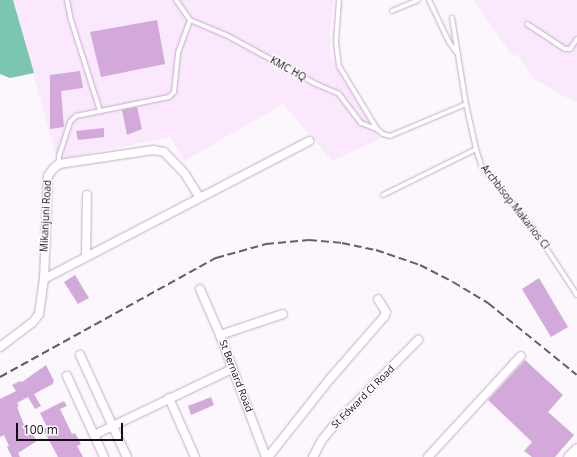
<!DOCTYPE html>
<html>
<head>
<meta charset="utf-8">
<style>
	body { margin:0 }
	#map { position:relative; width:577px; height:457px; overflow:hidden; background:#fcf7fd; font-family:"Open Sans",sans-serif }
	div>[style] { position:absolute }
	.built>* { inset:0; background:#fae8fd }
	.water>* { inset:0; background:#7ac6b0 }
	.building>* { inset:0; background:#d3a9db }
	.roads { filter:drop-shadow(0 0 1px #c2abc6) drop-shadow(0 0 1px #c2abc6) }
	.lane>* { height:4px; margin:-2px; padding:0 2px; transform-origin:2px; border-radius:2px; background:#fff }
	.street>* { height:8px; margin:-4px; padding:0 4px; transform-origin:4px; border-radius:4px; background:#fff }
	.secondary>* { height:11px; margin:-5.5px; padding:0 5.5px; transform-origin:5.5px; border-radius:5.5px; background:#fff }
	.rail>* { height:2px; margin-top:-1px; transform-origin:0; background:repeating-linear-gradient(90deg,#645d65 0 8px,transparent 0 12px) }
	span { translate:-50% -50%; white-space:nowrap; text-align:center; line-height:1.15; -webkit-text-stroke:3px #fff; paint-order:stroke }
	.street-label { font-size:10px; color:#140c15 }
	.scale { position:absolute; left:16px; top:423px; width:107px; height:18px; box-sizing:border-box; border:2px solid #140c15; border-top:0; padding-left:5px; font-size:12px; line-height:14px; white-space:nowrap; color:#140c15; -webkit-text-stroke:3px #fff; paint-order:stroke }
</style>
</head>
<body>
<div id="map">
	<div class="built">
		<i style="clip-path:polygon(13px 0,334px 0,330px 31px,330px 56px,380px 139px,332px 161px,283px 104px,184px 161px,170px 137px,57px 160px)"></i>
		<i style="clip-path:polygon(474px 0,577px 0,577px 102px,561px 95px,535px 79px,516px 54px,512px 56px)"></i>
	</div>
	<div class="water">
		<i style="clip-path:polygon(0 0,13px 0,34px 73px,10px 78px,0 74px)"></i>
	</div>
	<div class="building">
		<i style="clip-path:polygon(157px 20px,165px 64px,101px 77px,90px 32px)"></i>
		<i style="clip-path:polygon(80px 71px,83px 88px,61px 91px,64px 127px,50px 129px,50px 75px)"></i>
		<i style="clip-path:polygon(137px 107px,142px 129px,127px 135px,122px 110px)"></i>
		<i style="clip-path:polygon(104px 128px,104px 137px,78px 140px,76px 131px)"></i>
		<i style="clip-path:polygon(75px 275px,89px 298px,78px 304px,64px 282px)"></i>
		<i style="clip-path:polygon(539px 278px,568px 327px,551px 337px,522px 289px)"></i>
		<i style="clip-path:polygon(525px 360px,563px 395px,548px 412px,574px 435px,555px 457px,532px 457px,524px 451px,532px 442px,488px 400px)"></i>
		<i style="clip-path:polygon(46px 365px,54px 381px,53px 382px,53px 384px,34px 394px,41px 406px,35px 409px,28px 397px,17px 403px,19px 406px,17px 407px,28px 435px,32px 433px,37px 441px,18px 453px,20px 457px,12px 457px,7px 447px,9px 446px,4px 435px,0 437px,0 399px,16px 391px,12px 385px,20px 381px,22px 382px)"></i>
		<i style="clip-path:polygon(211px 397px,214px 405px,191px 415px,188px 406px)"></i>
		<i style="clip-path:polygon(64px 401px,67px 406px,60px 409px,72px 434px,75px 433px,81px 444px,77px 446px,83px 457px,58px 457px,43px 429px,47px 427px,40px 413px)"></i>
	</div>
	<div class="roads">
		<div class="lane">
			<i style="left:67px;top:0;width:20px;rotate:79deg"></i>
			<i style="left:71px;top:20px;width:96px;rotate:72.3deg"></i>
			<i style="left:176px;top:0;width:24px;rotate:55deg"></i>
			<i style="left:190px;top:20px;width:41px;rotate:22.8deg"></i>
			<i style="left:228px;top:36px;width:100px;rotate:28.6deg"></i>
			<i style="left:316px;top:84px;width:25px;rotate:23deg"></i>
			<i style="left:339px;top:94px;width:36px;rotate:53deg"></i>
			<i style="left:361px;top:123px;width:17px;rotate:21deg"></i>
			<i style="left:339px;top:0;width:42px;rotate:94.1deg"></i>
			<i style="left:336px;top:42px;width:24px;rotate:83deg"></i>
			<i style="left:339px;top:66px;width:74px;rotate:58.9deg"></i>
			<i style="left:377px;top:129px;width:8px;rotate:40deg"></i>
			<i style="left:383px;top:134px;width:7px;rotate:16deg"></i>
			<i style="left:390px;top:136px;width:82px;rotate:-22.8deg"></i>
			<i style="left:429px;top:0;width:47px;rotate:64.5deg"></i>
			<i style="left:449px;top:42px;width:14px;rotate:54deg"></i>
			<i style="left:392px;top:11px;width:28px;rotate:-23deg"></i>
			<i style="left:452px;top:18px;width:87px;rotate:80.8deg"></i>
			<i style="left:466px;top:104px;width:46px;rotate:77.5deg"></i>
			<i style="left:476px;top:149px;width:19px;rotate:72deg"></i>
			<i style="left:482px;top:167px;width:80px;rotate:50.1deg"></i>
			<i style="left:533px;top:228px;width:80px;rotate:56.7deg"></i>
			<i style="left:527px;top:24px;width:45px;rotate:33.3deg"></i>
			<i style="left:565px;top:49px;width:5px"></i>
			<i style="left:570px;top:49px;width:12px;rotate:-55deg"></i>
			<i style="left:59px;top:164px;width:8px;rotate:-90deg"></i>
			<i style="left:59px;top:156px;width:36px;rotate:-72deg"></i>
			<i style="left:70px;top:122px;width:8px;rotate:-45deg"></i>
			<i style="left:76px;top:116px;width:95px;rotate:-11.5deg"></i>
			<i style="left:169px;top:97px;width:7px;rotate:-45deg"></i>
			<i style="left:174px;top:92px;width:39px;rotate:-84deg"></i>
			<i style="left:178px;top:53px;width:35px;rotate:-70deg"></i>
			<i style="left:383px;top:195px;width:104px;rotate:-26.3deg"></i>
		</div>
		<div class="street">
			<i style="left:86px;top:257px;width:62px;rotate:-89.1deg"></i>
			<i style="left:44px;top:279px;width:299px;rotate:-27.5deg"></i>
			<i style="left:200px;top:289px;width:50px;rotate:66.5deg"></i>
			<i style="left:0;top:347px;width:41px;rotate:-37.1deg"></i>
			<i style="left:33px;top:322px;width:10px;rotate:-53deg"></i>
			<i style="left:39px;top:314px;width:35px;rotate:-82deg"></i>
			<i style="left:44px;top:279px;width:103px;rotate:-87.8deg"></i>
			<i style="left:48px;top:176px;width:9px;rotate:-54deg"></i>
			<i style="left:53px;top:169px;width:8px;rotate:-40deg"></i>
			<i style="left:59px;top:164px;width:95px;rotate:-8.5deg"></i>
			<i style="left:153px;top:150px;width:11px;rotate:10deg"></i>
			<i style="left:164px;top:152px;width:30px;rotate:46deg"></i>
			<i style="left:185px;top:174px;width:28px;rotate:58deg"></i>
			<i style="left:80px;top:355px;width:112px;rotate:65.3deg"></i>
			<i style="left:67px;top:376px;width:89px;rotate:65.4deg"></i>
			<i style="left:169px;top:398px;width:64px;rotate:66.2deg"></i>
			<i style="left:94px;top:435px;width:153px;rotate:-25.6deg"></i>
			<i style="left:266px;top:457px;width:130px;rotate:-110.7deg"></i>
			<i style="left:220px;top:335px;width:66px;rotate:-18.4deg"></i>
			<i style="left:268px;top:457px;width:98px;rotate:-51.6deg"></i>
			<i style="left:329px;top:380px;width:84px;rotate:-48.9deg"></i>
			<i style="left:384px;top:317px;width:5px;rotate:-68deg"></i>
			<i style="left:386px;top:312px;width:15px;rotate:-122deg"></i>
			<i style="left:313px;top:457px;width:19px;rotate:-62deg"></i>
			<i style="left:322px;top:440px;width:19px;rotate:-51deg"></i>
			<i style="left:334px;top:425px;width:120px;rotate:-45.3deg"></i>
			<i style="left:428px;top:457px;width:137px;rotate:-47.4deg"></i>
		</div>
		<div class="secondary">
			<i style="left:569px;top:457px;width:11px;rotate:-45deg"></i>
		</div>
	</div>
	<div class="rail">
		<i style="left:0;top:377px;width:247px;rotate:-28.9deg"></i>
		<i style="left:216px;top:258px;width:52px;rotate:-15.6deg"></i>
		<i style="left:266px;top:244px;width:43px;rotate:-5.3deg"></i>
		<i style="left:309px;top:240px;width:33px;rotate:5deg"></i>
		<i style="left:342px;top:243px;width:35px;rotate:12deg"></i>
		<i style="left:376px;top:250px;width:46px;rotate:18.8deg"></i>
		<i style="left:420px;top:265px;width:37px;rotate:27deg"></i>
		<i style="left:453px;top:282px;width:41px;rotate:31deg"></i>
		<i style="left:488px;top:303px;width:114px;rotate:39deg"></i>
	</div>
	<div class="street-label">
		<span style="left:288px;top:69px;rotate:29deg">KMC HQ</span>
		<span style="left:515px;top:207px;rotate:52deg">Archbisop Makarios Cl</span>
		<span style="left:46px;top:216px;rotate:-87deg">Mikanjuni Road</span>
		<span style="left:236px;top:376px;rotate:69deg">St Bernard Road</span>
		<span style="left:363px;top:397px;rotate:-45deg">St Fdward Cl Road</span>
	</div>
	<div class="scale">100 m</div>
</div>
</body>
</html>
